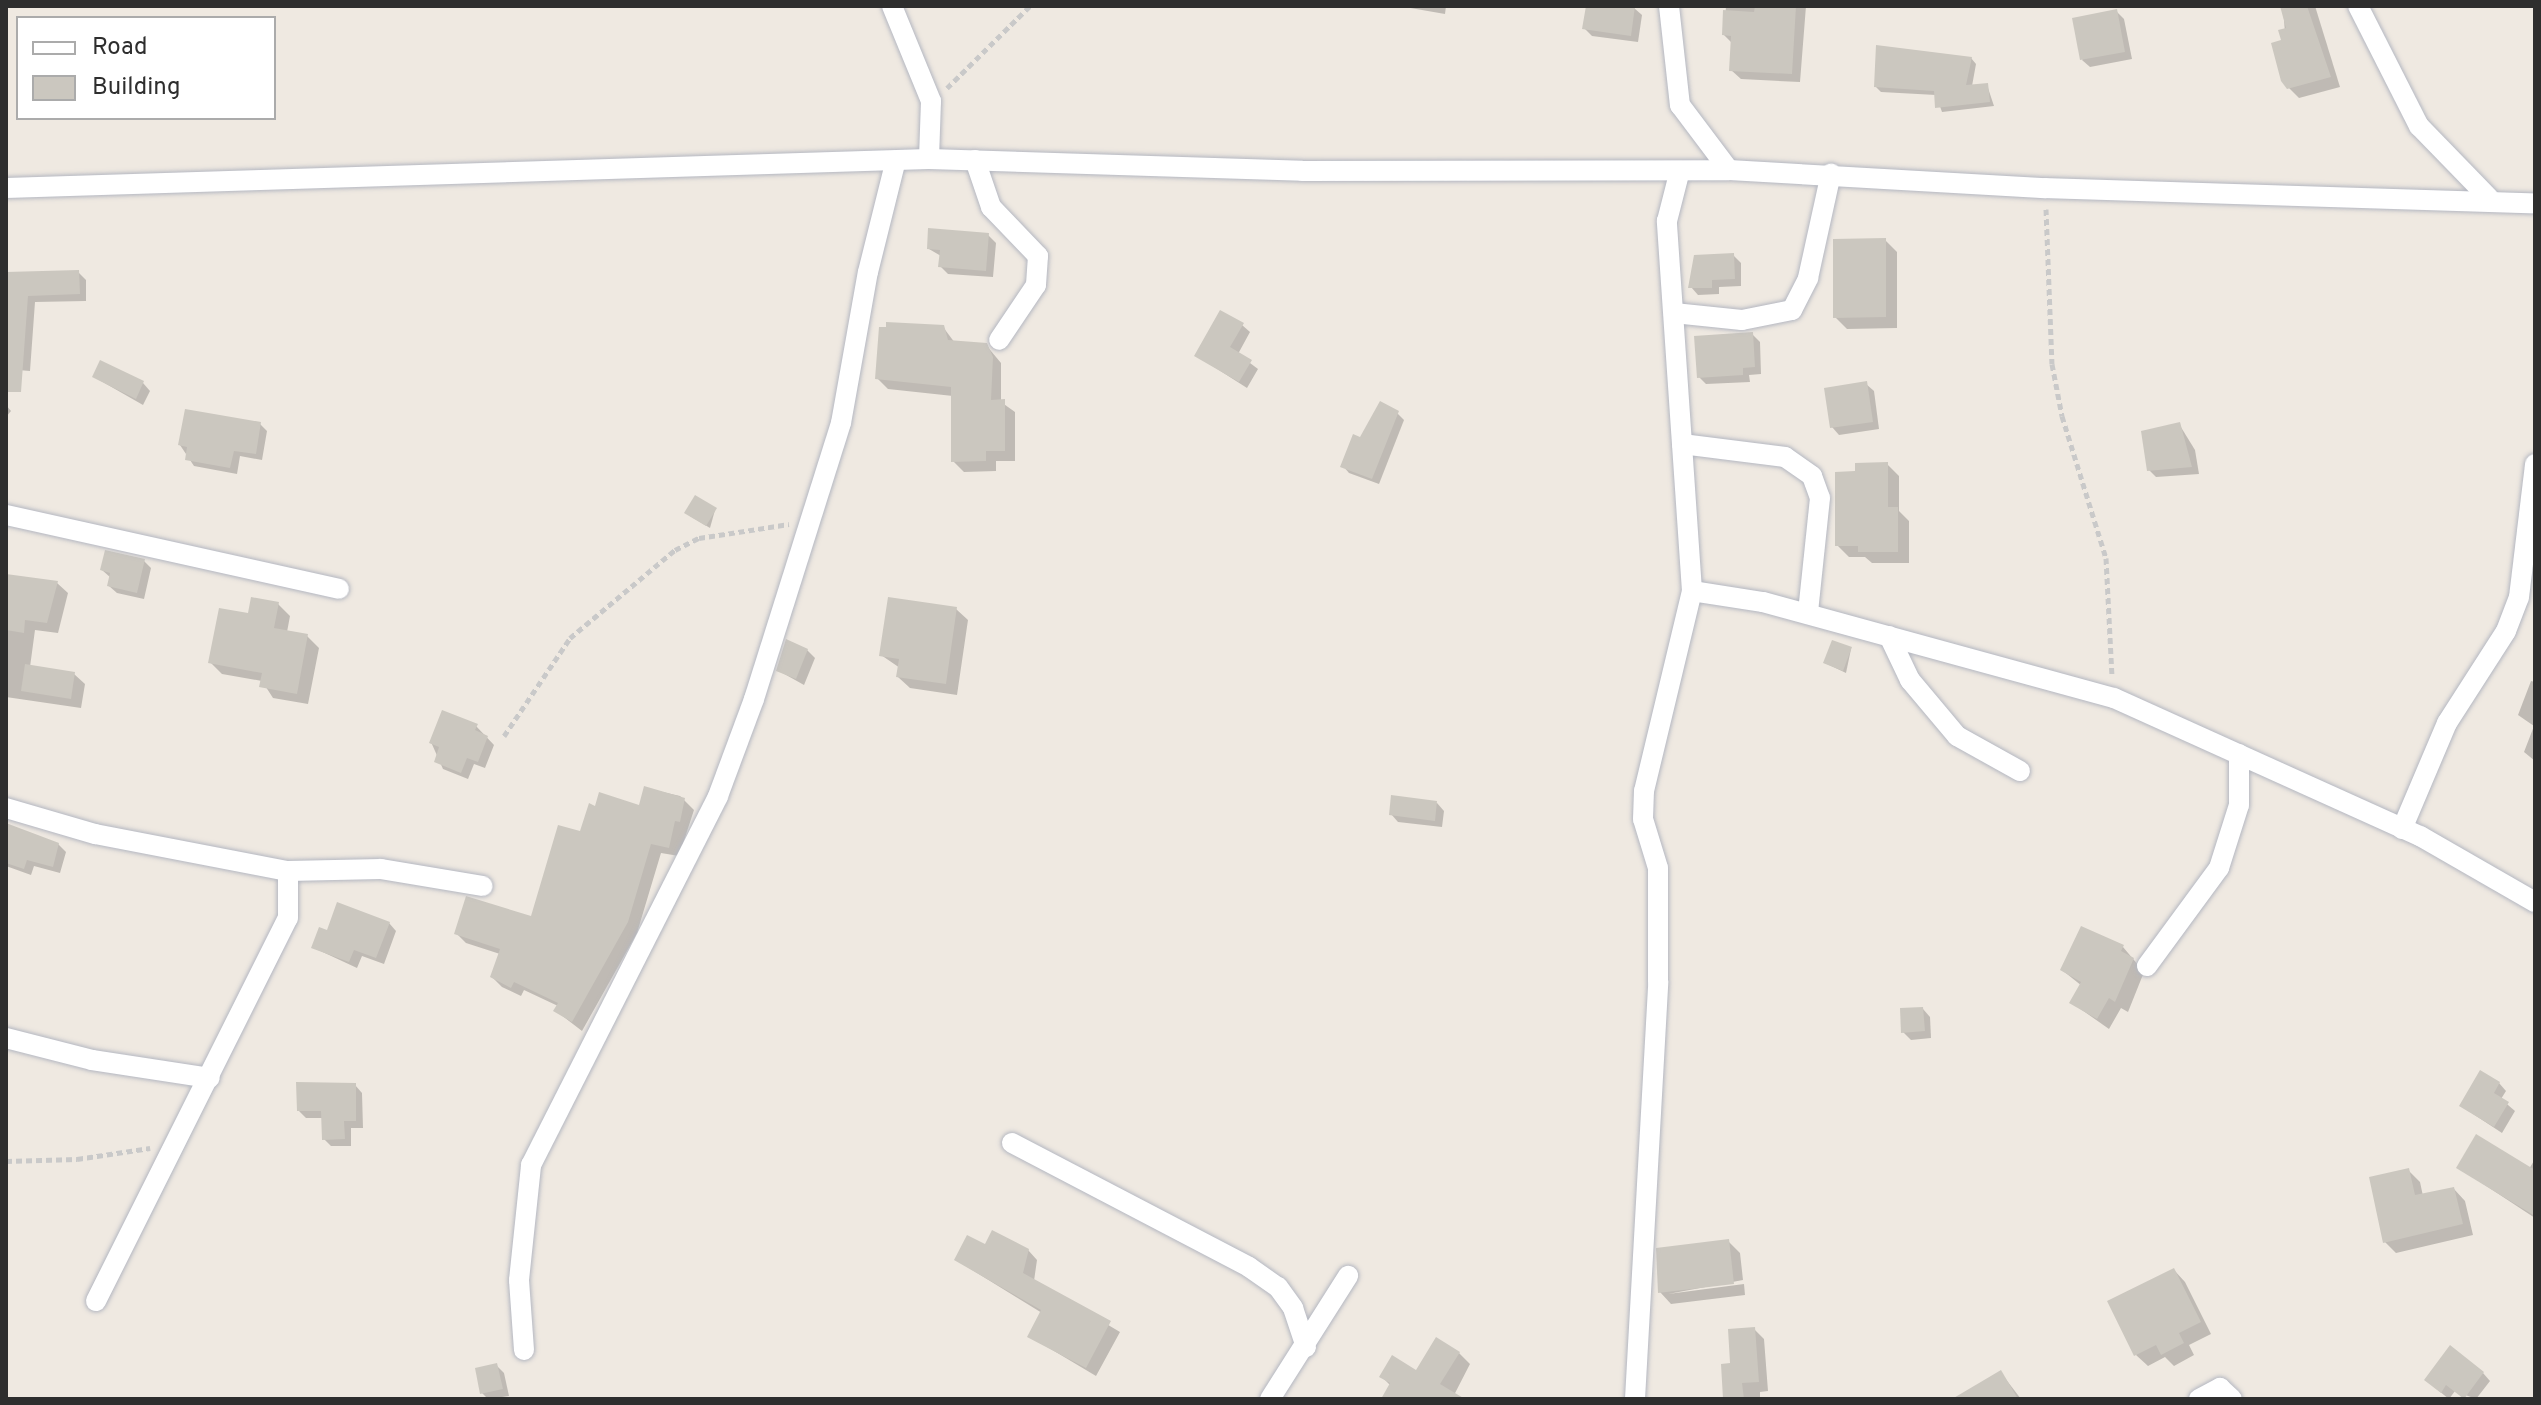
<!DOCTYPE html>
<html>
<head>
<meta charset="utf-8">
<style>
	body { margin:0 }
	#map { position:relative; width:2541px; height:1405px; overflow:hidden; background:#efe9e1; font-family:Overpass,sans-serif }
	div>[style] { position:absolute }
	.shadow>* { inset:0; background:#0003 }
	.building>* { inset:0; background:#cbc7bf }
	.path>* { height:5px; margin-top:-2.5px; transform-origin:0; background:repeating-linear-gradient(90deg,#c9c9c9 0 6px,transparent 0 10px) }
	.roads { filter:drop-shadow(0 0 2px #b4b7c1) drop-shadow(0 0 2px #b4b7c1) }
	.street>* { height:20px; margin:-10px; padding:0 10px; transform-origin:10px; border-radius:10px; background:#fff }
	span { translate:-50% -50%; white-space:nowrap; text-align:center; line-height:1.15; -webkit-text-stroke:6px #fff; paint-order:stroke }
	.frame { position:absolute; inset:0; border:8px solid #2e2e2e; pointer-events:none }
	.legend { position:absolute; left:16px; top:16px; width:260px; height:104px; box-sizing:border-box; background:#fff; border:2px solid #ababab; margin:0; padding:10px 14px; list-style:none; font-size:24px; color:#2e2e2e }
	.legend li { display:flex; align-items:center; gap:16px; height:40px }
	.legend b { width:40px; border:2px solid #ababab }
</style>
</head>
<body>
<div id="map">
	<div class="shadow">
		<i style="clip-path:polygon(1399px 6px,1446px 6px,1445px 14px)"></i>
		<i style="clip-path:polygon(1588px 6px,1634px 8px,1642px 15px,1638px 42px,1592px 36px,1584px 28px)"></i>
		<i style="clip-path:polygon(1726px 6px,1806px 6px,1800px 82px,1741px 79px,1731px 70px,1733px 44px,1724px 35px)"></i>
		<i style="clip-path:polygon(2283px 6px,2315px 6px,2340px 87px,2299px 98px,2289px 88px)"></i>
		<i style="clip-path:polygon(2117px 12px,2124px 19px,2132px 59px,2090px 67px,2082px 60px)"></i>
		<i style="clip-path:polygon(1971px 58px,1976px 64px,1972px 86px,1987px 85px,1994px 106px,1942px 112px,1936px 95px,1881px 92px,1876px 87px)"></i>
		<i style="clip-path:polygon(988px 235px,996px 243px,993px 277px,948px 274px,940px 266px,941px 256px,929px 249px)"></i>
		<i style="clip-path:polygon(1885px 240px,1897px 252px,1897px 328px,1847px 329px,1835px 317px)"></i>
		<i style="clip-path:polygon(1733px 255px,1741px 263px,1741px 286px,1719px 287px,1719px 294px,1698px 295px,1691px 287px)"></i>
		<i style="clip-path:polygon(78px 272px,86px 280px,86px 301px,35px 302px,30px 371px,6px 369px,6px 274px)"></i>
		<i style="clip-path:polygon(1242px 325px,1250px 332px,1238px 354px,1258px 369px,1247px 388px,1197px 356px)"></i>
		<i style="clip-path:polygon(943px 327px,955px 343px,986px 345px,1001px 363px,1001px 402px,1015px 412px,1015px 461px,996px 461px,996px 471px,964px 472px,953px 461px,953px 396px,888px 389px,877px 378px)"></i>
		<i style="clip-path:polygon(1752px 334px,1760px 342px,1761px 374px,1749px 375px,1750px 382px,1706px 384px,1699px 377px)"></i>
		<i style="clip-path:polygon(94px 377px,143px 383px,150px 391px,143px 405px)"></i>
		<i style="clip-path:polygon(1866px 384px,1874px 391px,1879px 429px,1839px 435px,1832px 427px)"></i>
		<i style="clip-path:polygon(6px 405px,11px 411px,6px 417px)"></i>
		<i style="clip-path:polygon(1397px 413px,1404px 420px,1379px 484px,1349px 473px,1343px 466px,1361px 439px)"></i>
		<i style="clip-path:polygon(260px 424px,267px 431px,262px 460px,240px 456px,237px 474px,194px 466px,180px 445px)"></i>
		<i style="clip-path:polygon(2179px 424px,2195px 450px,2199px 474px,2156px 477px,2149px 470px)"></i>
		<i style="clip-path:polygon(1887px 464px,1899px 476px,1899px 511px,1909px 521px,1909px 563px,1872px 563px,1865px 557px,1849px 557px,1837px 545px,1857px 473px)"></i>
		<i style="clip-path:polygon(715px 510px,710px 528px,690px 516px)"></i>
		<i style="clip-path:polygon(144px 561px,151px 568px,144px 599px,117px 593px,109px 586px,111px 578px,102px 570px)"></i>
		<i style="clip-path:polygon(6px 576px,57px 583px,68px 593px,58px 633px,35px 630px,30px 667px,74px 674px,85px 684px,81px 708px,6px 697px)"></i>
		<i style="clip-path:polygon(278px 604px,290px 616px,287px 632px,307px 636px,319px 648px,308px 704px,273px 698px,262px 681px,222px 674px,210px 662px,249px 615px)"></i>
		<i style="clip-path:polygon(956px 609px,968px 620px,957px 695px,910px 688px,898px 677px,900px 668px,881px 655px)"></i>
		<i style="clip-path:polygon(1851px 649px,1846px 673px,1825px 663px)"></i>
		<i style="clip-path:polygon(807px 650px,815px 658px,804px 685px,779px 671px)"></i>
		<i style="clip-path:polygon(2531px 681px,2535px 682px,2535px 761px,2524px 752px,2534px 726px,2518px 715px)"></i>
		<i style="clip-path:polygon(476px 726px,494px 745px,485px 768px,474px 764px,468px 779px,443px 769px,431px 742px)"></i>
		<i style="clip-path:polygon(645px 788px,680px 796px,694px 810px,679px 856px,661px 853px,637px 933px,582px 1031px,556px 1011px,558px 1006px,524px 990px,521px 996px,502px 987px,492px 977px,500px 954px,466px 943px,456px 933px,533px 918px,581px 834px,641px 807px)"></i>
		<i style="clip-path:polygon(1437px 803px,1444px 811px,1442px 827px,1398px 822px,1391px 814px)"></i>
		<i style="clip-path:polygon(6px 825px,58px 844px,66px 852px,60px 873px,34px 866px,31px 875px,6px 866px)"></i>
		<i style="clip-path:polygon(389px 923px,396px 931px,384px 964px,362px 956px,357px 968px,314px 948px,328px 932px)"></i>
		<i style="clip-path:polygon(2082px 929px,2123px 947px,2144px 972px,2128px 1012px,2121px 1008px,2109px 1029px,2072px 1003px,2082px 986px,2062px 970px)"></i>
		<i style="clip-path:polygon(1923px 1009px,1930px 1017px,1931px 1038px,1911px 1040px,1903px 1032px)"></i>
		<i style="clip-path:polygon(2499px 1083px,2506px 1091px,2501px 1099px,2515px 1111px,2502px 1133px,2461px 1106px)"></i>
		<i style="clip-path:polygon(355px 1085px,362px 1093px,363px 1128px,351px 1128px,351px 1146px,331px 1146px,324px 1139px,323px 1118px,306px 1118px,299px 1111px)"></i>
		<i style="clip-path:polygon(2535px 1159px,2535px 1218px,2459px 1168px,2529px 1169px)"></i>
		<i style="clip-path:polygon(2408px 1170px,2420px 1182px,2423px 1196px,2454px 1189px,2465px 1201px,2473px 1235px,2396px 1253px,2385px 1242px)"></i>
		<i style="clip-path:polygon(1728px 1241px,1740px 1253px,1743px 1280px,1668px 1294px,1744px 1284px,1745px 1295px,1671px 1304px,1660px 1292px)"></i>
		<i style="clip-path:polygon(986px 1247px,1028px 1250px,1037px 1260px,1034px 1281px,1120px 1332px,1096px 1376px,1029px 1336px,1042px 1313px,956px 1260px)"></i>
		<i style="clip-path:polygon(2174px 1270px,2185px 1282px,2211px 1334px,2189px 1345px,2194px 1355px,2174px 1366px,2165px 1357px,2148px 1366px,2136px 1355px)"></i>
		<i style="clip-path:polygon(1754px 1329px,1764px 1339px,1768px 1391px,1760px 1392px,1760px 1399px,1713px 1399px,1725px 1398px)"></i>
		<i style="clip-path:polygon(1459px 1353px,1470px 1364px,1452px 1399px,1383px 1399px,1391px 1386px,1382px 1377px,1416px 1373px)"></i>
		<i style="clip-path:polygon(496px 1365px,504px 1373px,509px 1396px,488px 1399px,482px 1393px)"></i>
		<i style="clip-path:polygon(2001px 1373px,2021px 1399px,1963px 1399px)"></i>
		<i style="clip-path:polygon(2483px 1373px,2490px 1381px,2476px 1399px,2455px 1391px,2449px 1399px,2434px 1387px)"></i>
	</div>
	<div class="building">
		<i style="clip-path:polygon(1586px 6px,1635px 6px,1631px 36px,1582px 29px)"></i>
		<i style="clip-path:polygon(1755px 6px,1796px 6px,1792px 74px,1729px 71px,1731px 36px,1722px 35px,1723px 10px,1754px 12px)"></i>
		<i style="clip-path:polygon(2280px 6px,2307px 6px,2331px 77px,2287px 89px,2281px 81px,2271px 43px,2281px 40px,2278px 30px,2286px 28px)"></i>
		<i style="clip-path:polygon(2117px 9px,2125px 52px,2080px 60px,2072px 18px)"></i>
		<i style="clip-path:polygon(1876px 45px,1972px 57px,1966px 85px,1988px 83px,1990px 102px,1935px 108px,1934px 91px,1874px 87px)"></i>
		<i style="clip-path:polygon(928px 228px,989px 233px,986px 271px,938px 267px,940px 250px,927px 249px)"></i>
		<i style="clip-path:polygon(1886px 238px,1886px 317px,1833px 318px,1833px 239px)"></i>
		<i style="clip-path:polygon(1734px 253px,1735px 279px,1712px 280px,1712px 288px,1688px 288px,1694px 255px)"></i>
		<i style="clip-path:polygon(79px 270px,80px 294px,28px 296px,21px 392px,6px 392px,6px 272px)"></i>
		<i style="clip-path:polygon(1220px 310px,1244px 323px,1230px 347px,1252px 360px,1239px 382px,1194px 356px)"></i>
		<i style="clip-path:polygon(886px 322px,944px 325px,948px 340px,987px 343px,993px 357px,991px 400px,1005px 399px,1005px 451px,986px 451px,986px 461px,951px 462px,951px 387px,875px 379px,879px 327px,886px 327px)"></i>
		<i style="clip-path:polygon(1753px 332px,1755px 367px,1743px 368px,1743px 375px,1697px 378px,1694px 336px)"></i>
		<i style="clip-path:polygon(100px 360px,144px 381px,136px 399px,92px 377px)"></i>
		<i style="clip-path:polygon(1867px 381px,1873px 422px,1830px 428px,1824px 388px)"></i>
		<i style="clip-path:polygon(1380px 401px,1399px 411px,1372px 479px,1340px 467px,1353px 434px,1360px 437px)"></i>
		<i style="clip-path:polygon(185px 409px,261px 422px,256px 454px,234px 451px,230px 468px,185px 460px,187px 447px,178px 445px)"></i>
		<i style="clip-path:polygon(2180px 422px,2192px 467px,2147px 471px,2141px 431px)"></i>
		<i style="clip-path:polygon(1888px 462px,1888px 507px,1898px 507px,1898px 552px,1858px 552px,1858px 546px,1835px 546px,1835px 472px,1855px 471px,1855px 463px)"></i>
		<i style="clip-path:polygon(695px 495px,717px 508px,706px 526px,684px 513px)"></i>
		<i style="clip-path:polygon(105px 550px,145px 559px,137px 593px,107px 586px,110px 573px,100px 570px)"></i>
		<i style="clip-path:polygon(6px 574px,58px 581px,47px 623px,25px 620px,24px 633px,6px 630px)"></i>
		<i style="clip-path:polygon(251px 597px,279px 602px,274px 628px,308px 634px,297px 694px,259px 687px,262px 673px,208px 663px,219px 608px,248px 613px)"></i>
		<i style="clip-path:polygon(888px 597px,957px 607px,946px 684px,896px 677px,899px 659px,879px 656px)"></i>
		<i style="clip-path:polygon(786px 639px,808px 649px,796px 679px,776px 671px)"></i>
		<i style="clip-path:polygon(1832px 640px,1852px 647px,1843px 671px,1823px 663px)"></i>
		<i style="clip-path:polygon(25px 664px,75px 672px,71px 699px,21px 691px)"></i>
		<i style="clip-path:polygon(442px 710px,478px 724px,475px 730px,488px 736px,478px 762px,467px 758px,461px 773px,434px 762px,439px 747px,429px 743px)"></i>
		<i style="clip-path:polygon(644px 786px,685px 798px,680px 822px,675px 821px,669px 848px,651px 844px,628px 922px,572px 1022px,553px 1011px,558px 1003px,514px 982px,511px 988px,490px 977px,500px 949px,454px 934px,466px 896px,531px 916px,558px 825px,580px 831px,589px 803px,595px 806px,599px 792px,639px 805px)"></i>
		<i style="clip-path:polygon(1391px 795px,1437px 801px,1435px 821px,1389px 815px)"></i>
		<i style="clip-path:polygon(6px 823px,59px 843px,53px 867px,27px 860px,24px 869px,6px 863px)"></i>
		<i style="clip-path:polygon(337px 902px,390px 922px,376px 958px,354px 950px,349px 962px,311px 948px,319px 927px,327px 930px)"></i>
		<i style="clip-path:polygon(2081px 926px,2124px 945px,2121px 951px,2134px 958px,2115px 1002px,2109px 998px,2097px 1019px,2069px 1003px,2081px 982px,2060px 970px)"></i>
		<i style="clip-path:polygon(1923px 1007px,1925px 1031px,1901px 1033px,1900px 1008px)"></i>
		<i style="clip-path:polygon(2480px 1070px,2500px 1082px,2494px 1093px,2509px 1102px,2494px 1127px,2459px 1106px)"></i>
		<i style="clip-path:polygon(296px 1082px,356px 1083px,356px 1121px,344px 1121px,345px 1139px,322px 1140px,321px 1111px,297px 1111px)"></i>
		<i style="clip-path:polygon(2476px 1134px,2535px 1170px,2535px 1216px,2456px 1168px)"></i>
		<i style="clip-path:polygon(2409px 1168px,2415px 1195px,2454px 1187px,2463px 1224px,2383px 1243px,2369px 1177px)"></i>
		<i style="clip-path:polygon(992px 1230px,1029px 1249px,1023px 1273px,1111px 1321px,1086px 1368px,1027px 1337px,1041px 1310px,954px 1260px,967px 1235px,985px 1244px)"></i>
		<i style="clip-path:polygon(1729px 1239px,1734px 1284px,1658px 1293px,1656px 1248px)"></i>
		<i style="clip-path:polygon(2174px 1268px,2201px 1322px,2179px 1333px,2184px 1343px,2161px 1355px,2156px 1345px,2134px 1356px,2107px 1301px)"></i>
		<i style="clip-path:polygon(1755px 1327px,1759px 1382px,1742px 1383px,1744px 1399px,1723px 1399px,1721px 1364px,1730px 1363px,1728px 1329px)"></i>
		<i style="clip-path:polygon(1436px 1337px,1460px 1352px,1440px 1384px,1465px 1399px,1381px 1399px,1390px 1383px,1379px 1377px,1392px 1355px,1416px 1370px)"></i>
		<i style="clip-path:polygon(2450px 1345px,2484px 1372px,2464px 1399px,2446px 1385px,2441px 1393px,2424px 1380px)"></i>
		<i style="clip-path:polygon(497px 1363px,503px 1389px,480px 1394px,475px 1368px)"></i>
		<i style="clip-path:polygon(2001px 1370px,2018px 1399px,1952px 1399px)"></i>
	</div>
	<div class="path">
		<i style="left:947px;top:88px;width:117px;rotate:-44.7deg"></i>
		<i style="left:2046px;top:209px;width:155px;rotate:87.8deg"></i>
		<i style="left:2052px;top:364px;width:53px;rotate:79.1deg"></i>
		<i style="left:2062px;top:416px;width:149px;rotate:72.8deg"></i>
		<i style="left:2106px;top:558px;width:117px;rotate:87.1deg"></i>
		<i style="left:504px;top:736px;width:118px;rotate:-56deg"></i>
		<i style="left:570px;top:638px;width:137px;rotate:-40deg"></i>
		<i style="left:675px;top:550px;width:27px;rotate:-27deg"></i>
		<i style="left:699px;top:538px;width:91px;rotate:-8.8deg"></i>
		<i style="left:6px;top:1161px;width:71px;rotate:-1.6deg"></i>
		<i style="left:77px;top:1159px;width:74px;rotate:-8.6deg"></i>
	</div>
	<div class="roads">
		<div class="street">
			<i style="left:892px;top:6px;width:103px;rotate:67.7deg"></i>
			<i style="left:931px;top:101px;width:58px;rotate:92deg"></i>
			<i style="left:1669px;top:6px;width:100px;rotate:83.7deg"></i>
			<i style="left:1680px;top:105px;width:81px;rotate:53deg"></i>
			<i style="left:2358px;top:6px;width:135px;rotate:63.1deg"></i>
			<i style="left:2419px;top:126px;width:100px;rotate:45.8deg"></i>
			<i style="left:975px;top:160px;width:50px;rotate:71.2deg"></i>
			<i style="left:991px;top:207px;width:68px;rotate:46.2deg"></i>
			<i style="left:1038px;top:256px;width:29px;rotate:94deg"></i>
			<i style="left:1036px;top:285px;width:66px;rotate:123.9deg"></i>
			<i style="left:6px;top:188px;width:923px;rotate:-1.8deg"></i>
			<i style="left:929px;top:159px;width:373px;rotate:1.8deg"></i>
			<i style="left:1302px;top:171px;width:427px;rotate:-0.1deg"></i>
			<i style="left:1729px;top:170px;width:317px;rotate:3.3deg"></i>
			<i style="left:2045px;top:188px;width:490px;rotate:1.8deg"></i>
			<i style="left:1674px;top:313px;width:68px;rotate:5.9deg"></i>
			<i style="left:1742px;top:320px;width:51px;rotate:-11.3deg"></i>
			<i style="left:1792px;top:310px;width:36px;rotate:-63deg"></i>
			<i style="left:1808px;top:278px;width:107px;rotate:-77.6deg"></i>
			<i style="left:1682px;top:444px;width:104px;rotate:7.2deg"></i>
			<i style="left:1785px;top:457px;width:33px;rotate:35deg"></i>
			<i style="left:1812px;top:476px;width:23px;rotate:70deg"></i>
			<i style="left:1820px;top:498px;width:116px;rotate:96deg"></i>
			<i style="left:6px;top:515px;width:341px;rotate:12.5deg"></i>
			<i style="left:1692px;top:591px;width:72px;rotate:8.8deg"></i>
			<i style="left:1763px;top:602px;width:364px;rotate:15.3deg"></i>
			<i style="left:2114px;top:698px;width:336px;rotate:24.3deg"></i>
			<i style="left:2420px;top:836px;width:133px;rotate:29.9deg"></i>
			<i style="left:1889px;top:636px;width:49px;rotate:64.5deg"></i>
			<i style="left:1910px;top:680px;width:73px;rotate:50deg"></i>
			<i style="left:1957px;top:736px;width:72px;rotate:29.1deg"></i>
			<i style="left:6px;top:808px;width:93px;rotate:16.3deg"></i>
			<i style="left:95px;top:834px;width:197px;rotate:10.9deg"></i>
			<i style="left:288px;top:871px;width:93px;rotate:-1.2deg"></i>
			<i style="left:381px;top:869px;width:103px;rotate:9.5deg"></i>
			<i style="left:2402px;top:829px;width:115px;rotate:-67deg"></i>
			<i style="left:2447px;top:723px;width:109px;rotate:-57.3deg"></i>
			<i style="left:2506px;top:631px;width:36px;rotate:-69deg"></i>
			<i style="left:2519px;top:597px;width:134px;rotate:-83.1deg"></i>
			<i style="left:2147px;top:966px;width:122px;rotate:-53.7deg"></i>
			<i style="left:2219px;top:868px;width:66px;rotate:-72.4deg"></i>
			<i style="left:2239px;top:805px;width:51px;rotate:-90deg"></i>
			<i style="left:6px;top:1038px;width:89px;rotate:14.3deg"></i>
			<i style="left:92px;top:1060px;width:119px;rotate:8.7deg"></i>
			<i style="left:1012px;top:1143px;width:267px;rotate:27.6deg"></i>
			<i style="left:1249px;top:1267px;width:35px;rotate:35deg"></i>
			<i style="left:1278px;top:1287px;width:26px;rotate:54deg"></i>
			<i style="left:1293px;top:1308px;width:41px;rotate:71.6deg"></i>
			<i style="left:96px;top:1301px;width:428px;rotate:-63.4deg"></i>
			<i style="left:288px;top:918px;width:47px;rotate:-90deg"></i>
			<i style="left:524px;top:1350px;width:70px;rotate:-94.1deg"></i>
			<i style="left:519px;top:1280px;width:116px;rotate:-84deg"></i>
			<i style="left:531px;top:1165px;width:414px;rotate:-63.1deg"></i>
			<i style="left:718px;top:796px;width:103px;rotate:-69.6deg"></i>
			<i style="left:754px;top:699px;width:289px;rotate:-72.5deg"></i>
			<i style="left:841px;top:423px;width:153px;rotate:-79.9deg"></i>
			<i style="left:868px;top:272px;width:115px;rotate:-76deg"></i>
			<i style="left:1270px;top:1399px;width:146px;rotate:-57.6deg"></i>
			<i style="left:1635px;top:1399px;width:418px;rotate:-86.8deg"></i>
			<i style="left:1658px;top:982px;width:114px;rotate:-90deg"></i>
			<i style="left:1658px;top:868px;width:51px;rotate:-107deg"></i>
			<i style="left:1643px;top:819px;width:28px;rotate:-88deg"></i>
			<i style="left:1644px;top:791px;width:206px;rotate:-76.5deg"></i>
			<i style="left:1692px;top:591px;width:371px;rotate:-93.9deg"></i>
			<i style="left:1667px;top:221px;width:49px;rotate:-75.7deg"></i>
			<i style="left:2199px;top:1399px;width:24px;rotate:-28deg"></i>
			<i style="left:2220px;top:1388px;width:16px;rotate:43deg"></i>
		</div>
	</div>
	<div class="frame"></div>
	<ul class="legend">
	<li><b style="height:10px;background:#fff"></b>Road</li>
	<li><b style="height:22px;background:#cbc7bf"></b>Building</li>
	</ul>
</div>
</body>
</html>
